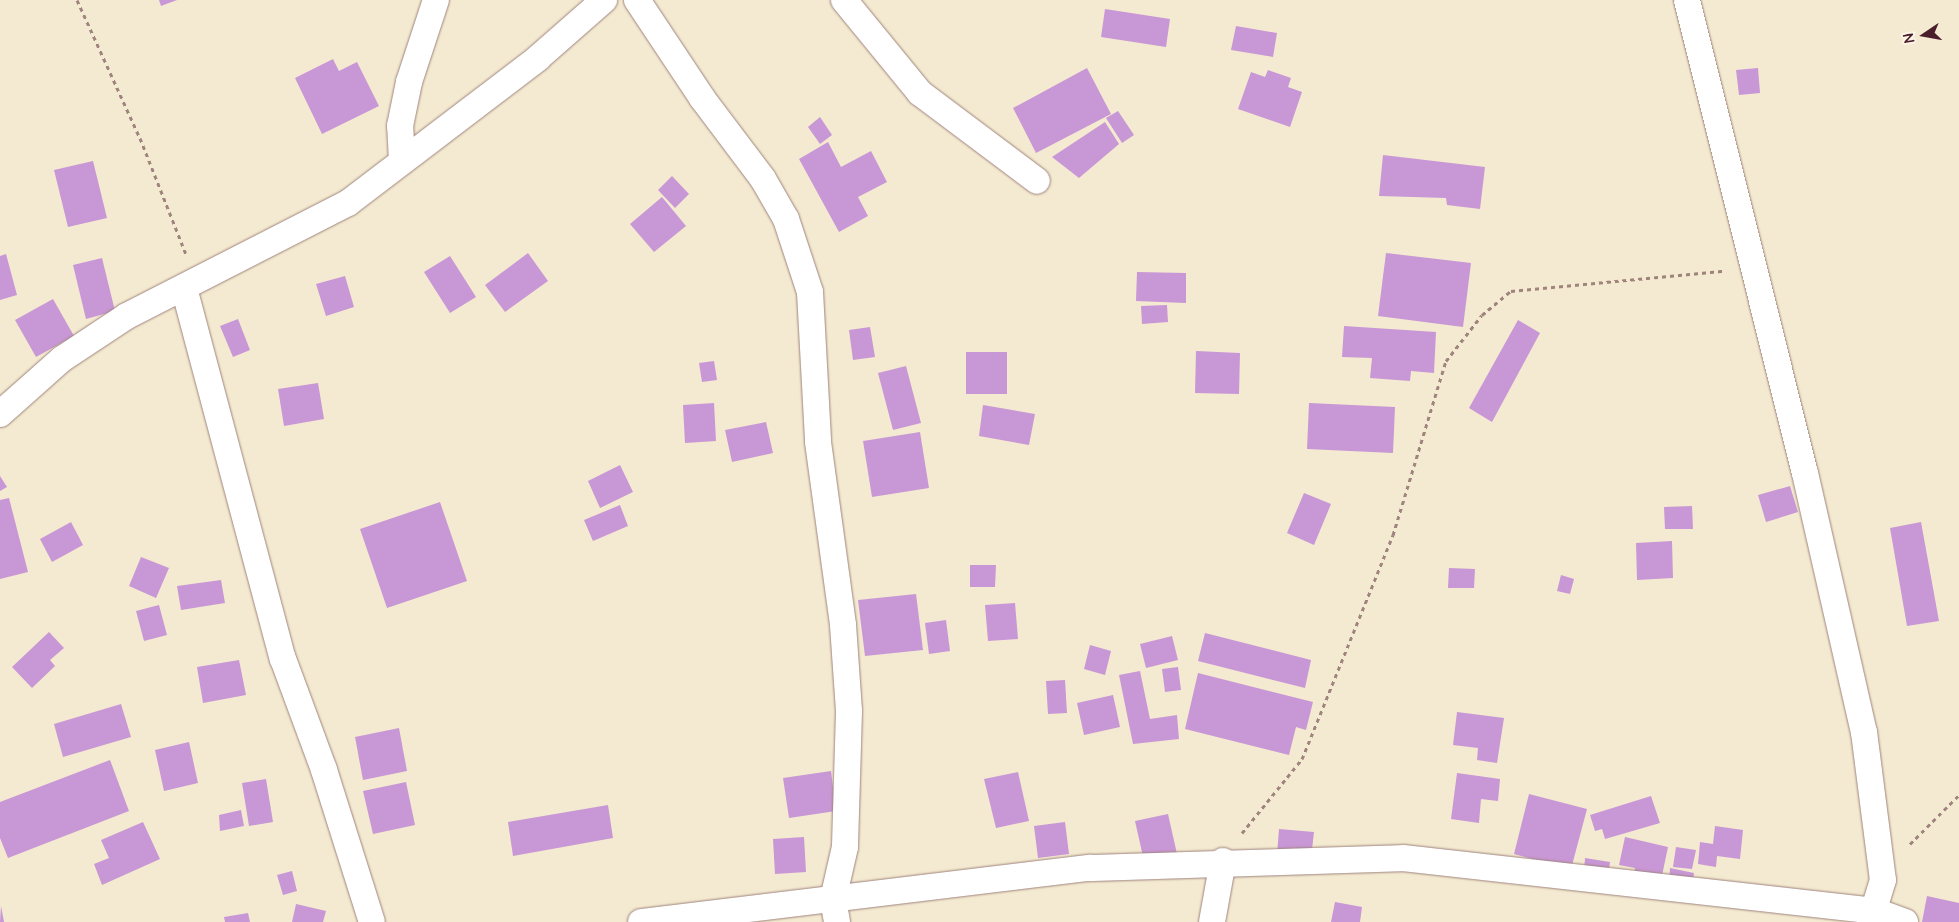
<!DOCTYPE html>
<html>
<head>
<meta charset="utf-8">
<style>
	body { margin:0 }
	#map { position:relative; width:1959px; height:922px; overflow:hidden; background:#f4ead1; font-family:"Architects Daughter",sans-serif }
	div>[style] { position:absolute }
	.building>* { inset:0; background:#c897d5 }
	.path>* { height:3px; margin-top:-1.5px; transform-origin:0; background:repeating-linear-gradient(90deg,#9f847e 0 4px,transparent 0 8px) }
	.roads { filter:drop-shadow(0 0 1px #9f847e) drop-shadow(0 0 1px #9f847e) }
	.minor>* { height:26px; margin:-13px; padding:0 13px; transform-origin:13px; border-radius:13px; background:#fff }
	span { translate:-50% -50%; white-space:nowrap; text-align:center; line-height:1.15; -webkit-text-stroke:5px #fcf5e5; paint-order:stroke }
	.north { position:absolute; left:1899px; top:10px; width:50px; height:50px; -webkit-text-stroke:4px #fcf5e5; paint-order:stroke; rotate:258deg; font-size:14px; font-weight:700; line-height:20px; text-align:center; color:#4a1f2b }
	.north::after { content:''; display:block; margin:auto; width:18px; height:22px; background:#4a1f2b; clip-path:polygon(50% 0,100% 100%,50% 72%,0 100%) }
</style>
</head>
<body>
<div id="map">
	<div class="building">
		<i style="clip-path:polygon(159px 0,177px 0,161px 6px)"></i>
		<i style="clip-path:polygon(1105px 9px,1170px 19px,1166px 47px,1101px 37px)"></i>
		<i style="clip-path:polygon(1236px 26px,1277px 33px,1273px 57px,1231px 50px)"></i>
		<i style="clip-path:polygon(333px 59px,339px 71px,357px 62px,379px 106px,322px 134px,295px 78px)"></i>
		<i style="clip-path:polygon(1087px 68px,1111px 114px,1036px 153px,1013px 108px)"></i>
		<i style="clip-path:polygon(1758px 68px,1760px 93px,1739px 95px,1736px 70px)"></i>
		<i style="clip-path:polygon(1268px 70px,1291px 78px,1288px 87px,1302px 92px,1290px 127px,1238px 109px,1251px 72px,1265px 77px)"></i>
		<i style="clip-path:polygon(1118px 111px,1134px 135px,1122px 143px,1106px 118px)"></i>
		<i style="clip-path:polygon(820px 117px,832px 135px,820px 144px,808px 127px)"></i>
		<i style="clip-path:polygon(1105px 122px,1119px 144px,1079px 178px,1052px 157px)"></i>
		<i style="clip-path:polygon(828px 142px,841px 167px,871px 151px,887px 182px,858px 197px,868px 216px,839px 232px,799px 159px)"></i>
		<i style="clip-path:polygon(1383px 155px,1485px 167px,1480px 209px,1447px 205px,1446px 198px,1379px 196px)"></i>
		<i style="clip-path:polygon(93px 161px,107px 218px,68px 227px,54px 170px)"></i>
		<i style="clip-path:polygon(672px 176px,689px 194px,675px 208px,658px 190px)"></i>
		<i style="clip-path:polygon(662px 197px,686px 226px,654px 252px,630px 224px)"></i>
		<i style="clip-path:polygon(528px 253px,548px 281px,505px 312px,485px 285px)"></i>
		<i style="clip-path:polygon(1386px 253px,1471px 263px,1463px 327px,1378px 316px)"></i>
		<i style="clip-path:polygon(6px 254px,17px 295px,0 300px,0 256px)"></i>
		<i style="clip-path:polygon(450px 256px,476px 297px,450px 313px,424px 272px)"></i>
		<i style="clip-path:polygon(102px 258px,115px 311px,86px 319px,73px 265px)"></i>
		<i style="clip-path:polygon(1137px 272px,1186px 273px,1186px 303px,1136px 301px)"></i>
		<i style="clip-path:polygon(345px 276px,354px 307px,326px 316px,316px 284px)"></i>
		<i style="clip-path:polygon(53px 299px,74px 336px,36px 357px,15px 320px)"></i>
		<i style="clip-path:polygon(1167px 305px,1168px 322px,1142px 324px,1141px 306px)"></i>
		<i style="clip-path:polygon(238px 319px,250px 350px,233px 357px,220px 326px)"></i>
		<i style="clip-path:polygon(1518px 320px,1540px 333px,1492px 422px,1469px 408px)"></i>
		<i style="clip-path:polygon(1344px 326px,1436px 332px,1434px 373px,1411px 371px,1410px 381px,1370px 378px,1372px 358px,1342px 357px)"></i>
		<i style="clip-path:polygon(870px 327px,875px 357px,853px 360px,849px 330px)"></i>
		<i style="clip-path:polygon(1196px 351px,1240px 353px,1239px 394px,1195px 393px)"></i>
		<i style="clip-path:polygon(966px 352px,1007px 352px,1007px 394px,966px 394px)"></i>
		<i style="clip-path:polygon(714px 361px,717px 380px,702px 382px,699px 363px)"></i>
		<i style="clip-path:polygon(906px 366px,921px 423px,893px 430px,878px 373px)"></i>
		<i style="clip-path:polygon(318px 383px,324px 419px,284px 426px,278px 389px)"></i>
		<i style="clip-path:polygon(714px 403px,716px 441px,685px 443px,683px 405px)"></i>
		<i style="clip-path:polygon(1309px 403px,1395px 407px,1393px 453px,1307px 449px)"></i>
		<i style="clip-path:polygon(983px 405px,1035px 414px,1029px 445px,979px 436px)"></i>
		<i style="clip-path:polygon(766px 422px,773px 453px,732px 462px,725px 430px)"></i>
		<i style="clip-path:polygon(920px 432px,929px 488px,872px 497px,863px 441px)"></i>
		<i style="clip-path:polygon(620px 465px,633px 492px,600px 508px,588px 481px)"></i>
		<i style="clip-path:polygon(0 476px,7px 487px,0 491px)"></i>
		<i style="clip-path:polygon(1790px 486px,1798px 512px,1766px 522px,1758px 495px)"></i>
		<i style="clip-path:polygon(1304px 493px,1331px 504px,1314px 545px,1287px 533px)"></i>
		<i style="clip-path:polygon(9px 498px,28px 572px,0 579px,0 500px)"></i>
		<i style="clip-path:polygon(440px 502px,467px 581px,387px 608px,360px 529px)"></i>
		<i style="clip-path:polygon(620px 505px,628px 526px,593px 541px,584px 520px)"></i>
		<i style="clip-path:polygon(1692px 506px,1693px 529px,1665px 529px,1664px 507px)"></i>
		<i style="clip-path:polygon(71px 522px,83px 545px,52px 562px,40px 539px)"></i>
		<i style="clip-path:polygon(1921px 522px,1939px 621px,1907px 626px,1890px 528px)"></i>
		<i style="clip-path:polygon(1672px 541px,1673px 578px,1637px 580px,1636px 543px)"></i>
		<i style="clip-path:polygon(141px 557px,169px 568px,156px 598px,129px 586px)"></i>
		<i style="clip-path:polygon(970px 565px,996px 565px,995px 587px,970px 587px)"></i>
		<i style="clip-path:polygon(1449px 568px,1475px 569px,1474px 588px,1448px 588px)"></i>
		<i style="clip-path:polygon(1561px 575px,1574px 579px,1570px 594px,1557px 591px)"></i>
		<i style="clip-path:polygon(221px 580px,225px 603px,181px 610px,177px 586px)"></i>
		<i style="clip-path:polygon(916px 594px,923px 650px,865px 656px,858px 600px)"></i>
		<i style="clip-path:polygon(1015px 603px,1018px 639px,988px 641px,985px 605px)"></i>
		<i style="clip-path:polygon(159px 605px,167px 635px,144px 641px,136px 611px)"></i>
		<i style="clip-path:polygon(946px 620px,950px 651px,929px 654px,925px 623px)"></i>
		<i style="clip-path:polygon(49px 632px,64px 648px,50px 660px,55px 666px,32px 688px,12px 667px)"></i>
		<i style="clip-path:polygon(1205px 633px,1311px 660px,1305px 688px,1198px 661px)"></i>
		<i style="clip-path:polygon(1172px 636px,1178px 660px,1146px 668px,1140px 644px)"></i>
		<i style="clip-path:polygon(1090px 645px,1111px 651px,1105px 675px,1084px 669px)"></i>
		<i style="clip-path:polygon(239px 660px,246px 695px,203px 703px,197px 667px)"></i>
		<i style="clip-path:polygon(1178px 667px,1181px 690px,1165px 692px,1162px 669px)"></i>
		<i style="clip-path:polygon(1140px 671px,1150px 719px,1177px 715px,1179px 739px,1133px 744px,1119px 675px)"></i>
		<i style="clip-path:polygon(1198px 673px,1313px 702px,1306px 730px,1296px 727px,1289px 755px,1185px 729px)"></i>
		<i style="clip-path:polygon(1065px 680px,1067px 713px,1048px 714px,1046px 681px)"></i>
		<i style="clip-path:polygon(1113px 695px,1120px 727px,1084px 735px,1077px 703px)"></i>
		<i style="clip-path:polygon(121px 704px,131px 737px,63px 757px,54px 724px)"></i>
		<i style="clip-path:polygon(1457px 712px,1504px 718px,1497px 763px,1477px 760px,1478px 748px,1453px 745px)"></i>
		<i style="clip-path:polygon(399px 728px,407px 771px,363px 780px,355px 737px)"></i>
		<i style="clip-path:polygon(189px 742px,198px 783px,164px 791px,155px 750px)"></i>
		<i style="clip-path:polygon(110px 760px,129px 811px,8px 858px,0 838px,0 802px)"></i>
		<i style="clip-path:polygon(831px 771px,836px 811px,789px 818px,783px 778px)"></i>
		<i style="clip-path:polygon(1018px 772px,1029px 821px,996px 828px,984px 779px)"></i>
		<i style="clip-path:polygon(1457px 773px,1500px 779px,1498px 801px,1481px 799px,1479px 823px,1451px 819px)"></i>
		<i style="clip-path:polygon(266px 779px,273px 822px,249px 826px,242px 783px)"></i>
		<i style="clip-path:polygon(406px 782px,415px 825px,373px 834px,363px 791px)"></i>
		<i style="clip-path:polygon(1529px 794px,1587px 809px,1571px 869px,1514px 854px)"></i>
		<i style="clip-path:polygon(1651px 796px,1660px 823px,1605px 839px,1602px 829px,1595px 831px,1590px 815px)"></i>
		<i style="clip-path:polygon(608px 805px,613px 838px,513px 856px,508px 822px)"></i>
		<i style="clip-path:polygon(241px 810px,244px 826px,220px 831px,219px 815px)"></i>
		<i style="clip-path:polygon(1168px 814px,1177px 854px,1144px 861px,1135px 821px)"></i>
		<i style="clip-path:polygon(143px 822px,160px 859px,102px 885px,94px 864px,109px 858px,101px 840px)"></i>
		<i style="clip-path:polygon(1065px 822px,1069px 854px,1038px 858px,1034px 826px)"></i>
		<i style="clip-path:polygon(1715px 826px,1743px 830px,1740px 859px,1717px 856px,1716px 867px,1698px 864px,1700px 842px,1713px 844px)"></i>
		<i style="clip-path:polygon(1279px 829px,1314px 832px,1311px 858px,1277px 855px)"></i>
		<i style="clip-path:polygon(804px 837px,806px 872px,775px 874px,773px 839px)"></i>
		<i style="clip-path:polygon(1625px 837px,1668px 847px,1660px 885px,1633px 879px,1635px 868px,1619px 865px)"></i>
		<i style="clip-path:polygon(1676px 847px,1696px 850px,1692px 869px,1673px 867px)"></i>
		<i style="clip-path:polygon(1585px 858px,1610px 862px,1608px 877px,1584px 872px)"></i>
		<i style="clip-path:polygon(1670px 868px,1694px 873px,1692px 886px,1669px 883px)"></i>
		<i style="clip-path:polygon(292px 871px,297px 891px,283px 895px,277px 875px)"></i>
		<i style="clip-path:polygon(1927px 896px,1959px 903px,1959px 922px,1922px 922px)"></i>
		<i style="clip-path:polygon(1335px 902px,1362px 907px,1360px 922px,1331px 922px)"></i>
		<i style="clip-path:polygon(296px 904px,326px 911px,323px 922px,292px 922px)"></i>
		<i style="clip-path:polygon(1px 906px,4px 922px,0 922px)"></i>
		<i style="clip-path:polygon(248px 913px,250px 922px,225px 922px,224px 917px)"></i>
	</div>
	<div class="path">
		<i style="left:77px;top:0;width:152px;rotate:65.5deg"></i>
		<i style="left:140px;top:138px;width:125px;rotate:68.4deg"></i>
		<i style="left:1242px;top:833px;width:95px;rotate:-51deg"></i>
		<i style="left:1302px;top:759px;width:242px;rotate:-67.9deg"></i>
		<i style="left:1393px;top:535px;width:182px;rotate:-73.1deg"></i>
		<i style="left:1446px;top:361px;width:58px;rotate:-52deg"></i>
		<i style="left:1482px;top:315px;width:38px;rotate:-40deg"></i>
		<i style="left:1511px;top:291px;width:214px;rotate:-5.4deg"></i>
		<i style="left:1910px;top:844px;width:69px;rotate:-45deg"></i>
	</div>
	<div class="roads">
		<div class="minor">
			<i style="left:637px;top:0;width:118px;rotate:56.4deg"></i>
			<i style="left:702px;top:98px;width:101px;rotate:53deg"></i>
			<i style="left:763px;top:179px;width:46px;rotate:60.1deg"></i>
			<i style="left:786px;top:219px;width:77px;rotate:71.8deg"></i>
			<i style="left:810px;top:292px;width:150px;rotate:86.9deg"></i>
			<i style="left:818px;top:442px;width:185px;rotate:82.2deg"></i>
			<i style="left:843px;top:625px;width:86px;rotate:86deg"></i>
			<i style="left:849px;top:711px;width:136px;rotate:91.7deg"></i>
			<i style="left:845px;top:847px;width:53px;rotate:103deg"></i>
			<i style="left:833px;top:899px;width:23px;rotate:80deg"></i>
			<i style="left:844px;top:0;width:120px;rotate:50.7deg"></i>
			<i style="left:920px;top:93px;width:146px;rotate:36.9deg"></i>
			<i style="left:1687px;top:0;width:487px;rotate:76deg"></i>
			<i style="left:1805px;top:473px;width:266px;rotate:77.2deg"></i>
			<i style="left:1864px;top:732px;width:149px;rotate:82.7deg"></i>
			<i style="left:1883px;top:880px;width:44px;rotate:107.2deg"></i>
			<i style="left:402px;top:161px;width:35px;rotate:-93deg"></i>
			<i style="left:400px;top:126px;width:45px;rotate:-78.4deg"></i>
			<i style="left:409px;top:82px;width:86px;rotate:-71.8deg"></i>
			<i style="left:184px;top:288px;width:384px;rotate:75.1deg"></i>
			<i style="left:283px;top:659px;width:118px;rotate:69.7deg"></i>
			<i style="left:324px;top:770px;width:159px;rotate:72.5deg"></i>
			<i style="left:0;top:414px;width:83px;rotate:-41.6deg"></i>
			<i style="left:62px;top:359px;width:78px;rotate:-33.5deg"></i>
			<i style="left:127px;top:316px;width:248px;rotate:-27.1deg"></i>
			<i style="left:348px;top:203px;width:239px;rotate:-37.3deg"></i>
			<i style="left:538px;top:58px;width:88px;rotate:-41.3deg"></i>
			<i style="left:641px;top:922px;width:452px;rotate:-6.9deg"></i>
			<i style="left:1090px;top:868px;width:313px;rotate:-1.8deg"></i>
			<i style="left:1403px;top:858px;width:475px;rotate:6.4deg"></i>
			<i style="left:1875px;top:911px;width:32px;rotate:20deg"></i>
			<i style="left:1212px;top:922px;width:62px;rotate:-79.8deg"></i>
		</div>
	</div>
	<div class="north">N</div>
</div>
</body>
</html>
